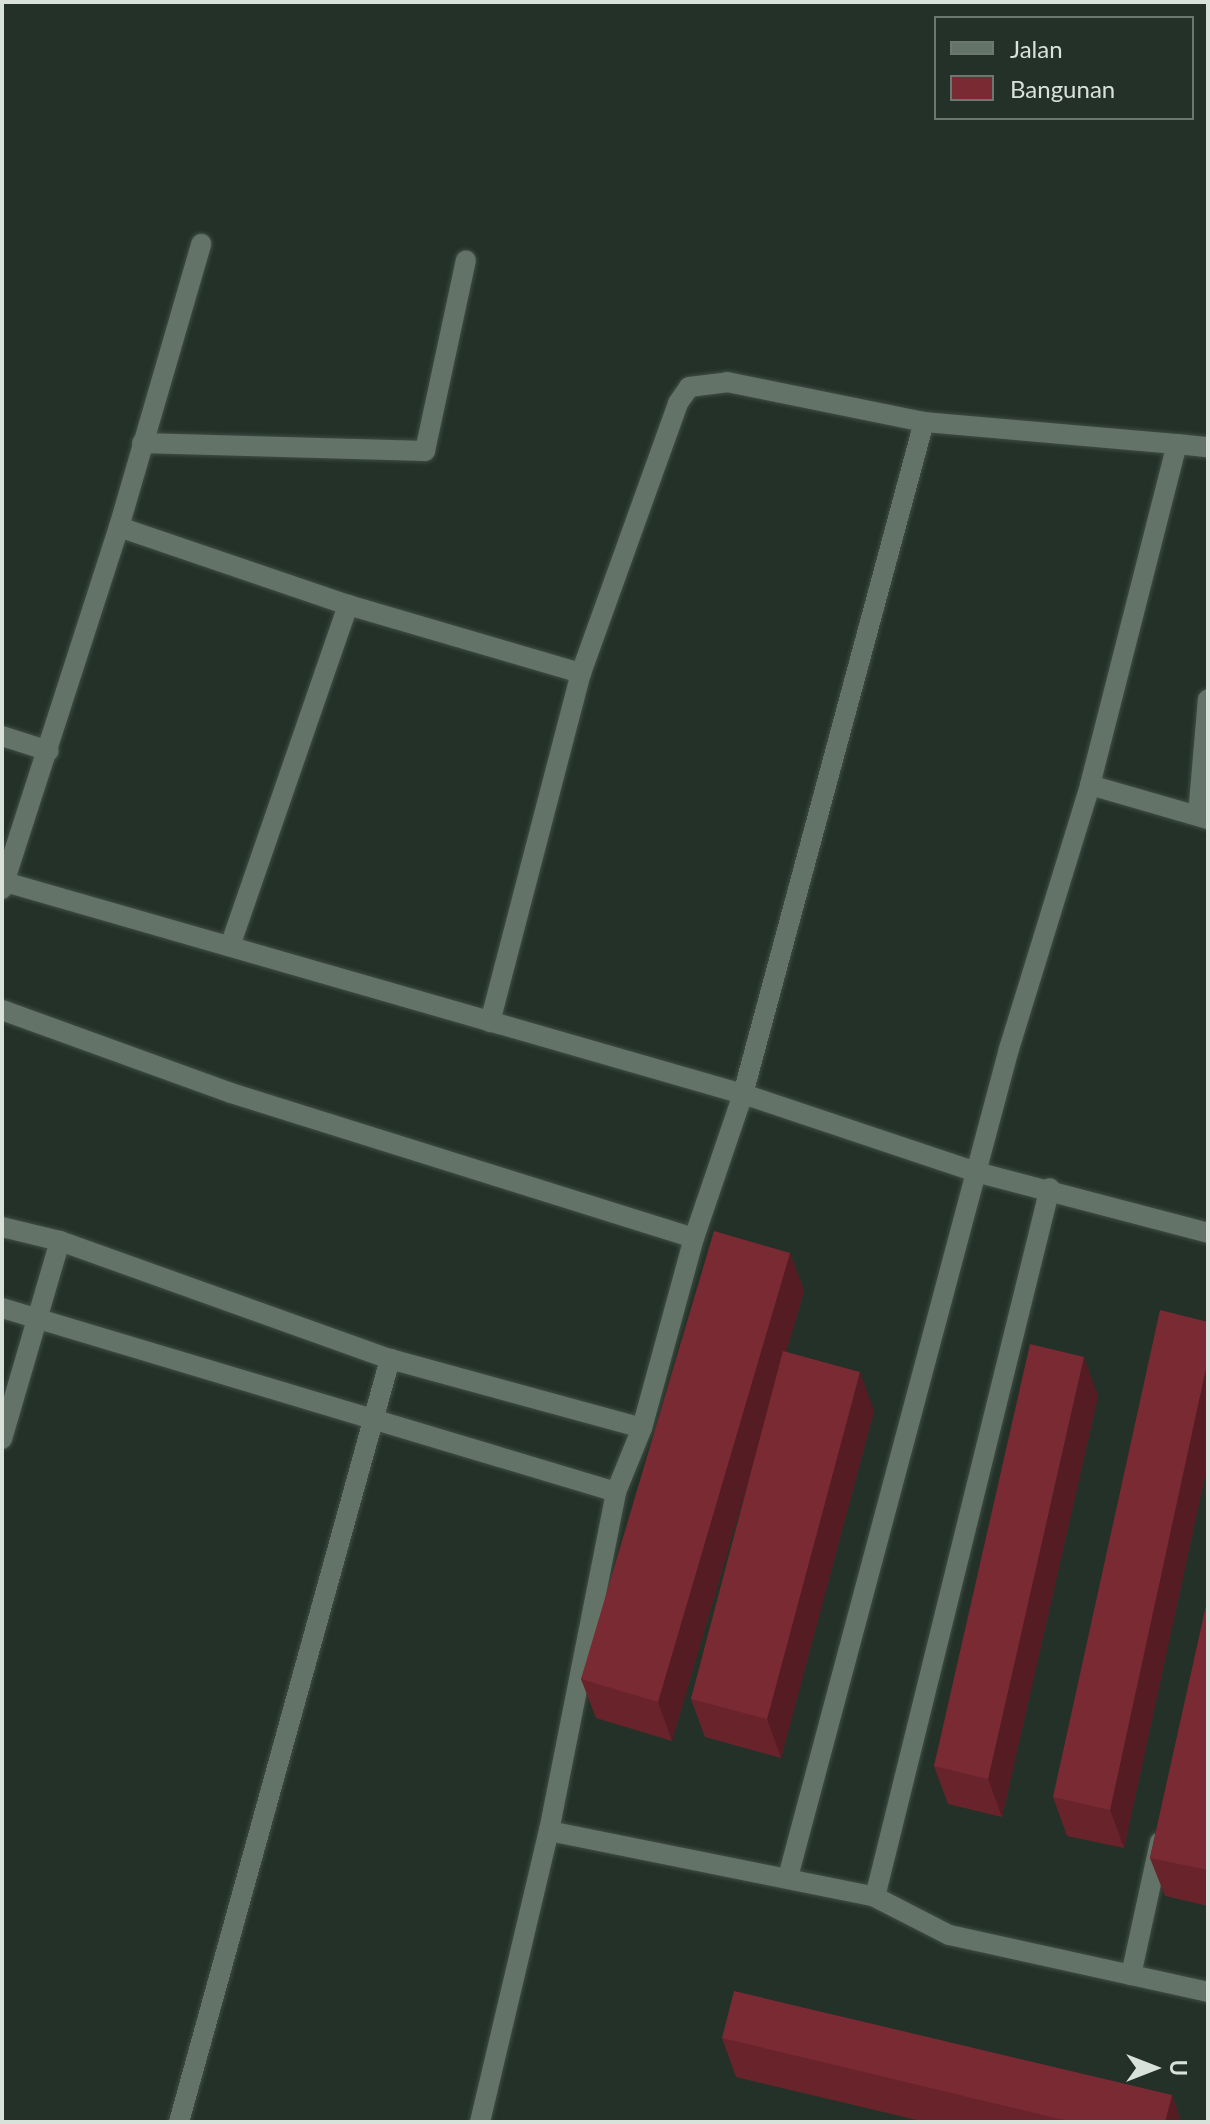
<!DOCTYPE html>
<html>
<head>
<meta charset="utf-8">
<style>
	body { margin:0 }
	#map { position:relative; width:1210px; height:2124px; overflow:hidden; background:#233128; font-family:Lato,sans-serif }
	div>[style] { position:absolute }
	.roads { filter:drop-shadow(0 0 2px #414d45) drop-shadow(0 0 2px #414d45) }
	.minor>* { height:20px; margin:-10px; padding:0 10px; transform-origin:10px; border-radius:10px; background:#647368 }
	.wall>* { inset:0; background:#69242b }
	.shaded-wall>* { inset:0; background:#551d23 }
	.building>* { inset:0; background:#7a2a32 }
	span { translate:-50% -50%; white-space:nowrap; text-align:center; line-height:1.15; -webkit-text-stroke:6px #233128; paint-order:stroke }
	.frame { position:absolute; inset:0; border:4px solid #d8e1da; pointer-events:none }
	.legend { position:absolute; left:934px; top:16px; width:260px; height:104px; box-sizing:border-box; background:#233128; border:2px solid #6b776f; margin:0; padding:10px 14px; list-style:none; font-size:24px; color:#d8e1da }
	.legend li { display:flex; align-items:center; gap:16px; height:40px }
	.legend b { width:40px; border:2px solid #6b776f }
	.north { position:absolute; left:1114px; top:2028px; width:80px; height:80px; -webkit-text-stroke:6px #233128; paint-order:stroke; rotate:90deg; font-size:22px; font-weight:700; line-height:32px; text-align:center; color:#d8e1da }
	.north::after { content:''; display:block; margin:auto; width:28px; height:36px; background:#d8e1da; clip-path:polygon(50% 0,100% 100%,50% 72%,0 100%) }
</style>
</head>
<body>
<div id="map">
	<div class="roads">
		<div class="minor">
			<i style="left:142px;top:443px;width:283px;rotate:1.6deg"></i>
			<i style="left:425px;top:451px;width:195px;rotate:-77.9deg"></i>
			<i style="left:119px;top:527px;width:295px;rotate:-73.8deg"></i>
			<i style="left:2px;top:736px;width:49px;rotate:17.7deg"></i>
			<i style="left:1090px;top:785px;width:123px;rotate:16.1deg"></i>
			<i style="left:1198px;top:815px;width:116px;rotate:-85.1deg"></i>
			<i style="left:5px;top:882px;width:768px;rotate:16.03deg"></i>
			<i style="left:743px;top:1094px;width:246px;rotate:18.5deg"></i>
			<i style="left:976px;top:1172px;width:240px;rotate:14.7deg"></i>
			<i style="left:2px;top:889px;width:380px;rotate:-72.1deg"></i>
			<i style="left:119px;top:527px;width:242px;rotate:18.8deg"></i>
			<i style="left:348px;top:605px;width:243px;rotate:16.3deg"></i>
			<i style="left:230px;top:946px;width:361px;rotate:-70.9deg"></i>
			<i style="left:2px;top:1010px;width:244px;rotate:19.9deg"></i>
			<i style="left:231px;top:1093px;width:485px;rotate:17.4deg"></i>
			<i style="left:490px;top:1022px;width:361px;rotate:-75.4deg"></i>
			<i style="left:581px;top:673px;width:287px;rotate:-70.2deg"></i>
			<i style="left:678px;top:403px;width:19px;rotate:-55deg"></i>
			<i style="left:689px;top:387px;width:38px;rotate:-7deg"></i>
			<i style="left:727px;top:382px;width:201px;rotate:11.5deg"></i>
			<i style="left:924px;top:422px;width:254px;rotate:5deg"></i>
			<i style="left:2px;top:1227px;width:60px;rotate:13.6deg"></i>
			<i style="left:60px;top:1241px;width:350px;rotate:19.7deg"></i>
			<i style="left:390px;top:1359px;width:261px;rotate:15.3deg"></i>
			<i style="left:2px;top:1308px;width:641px;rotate:16.68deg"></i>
			<i style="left:2px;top:1439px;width:206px;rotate:-73.7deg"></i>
			<i style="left:549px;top:1831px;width:333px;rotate:11.4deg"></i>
			<i style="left:875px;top:1897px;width:83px;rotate:27.2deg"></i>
			<i style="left:949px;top:1935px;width:265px;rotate:12.4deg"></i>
			<i style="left:788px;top:1877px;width:857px;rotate:-75.06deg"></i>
			<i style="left:1009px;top:1049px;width:276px;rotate:-72.9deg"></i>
			<i style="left:1090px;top:785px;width:352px;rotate:-75.7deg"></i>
			<i style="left:1177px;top:444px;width:31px;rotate:6deg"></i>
			<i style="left:875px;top:1897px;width:730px;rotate:-76.14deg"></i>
			<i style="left:1131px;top:1975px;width:136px;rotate:-77.7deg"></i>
			<i style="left:179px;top:2122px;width:792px;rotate:-74.54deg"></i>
			<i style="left:480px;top:2122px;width:299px;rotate:-76.7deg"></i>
			<i style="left:549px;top:1831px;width:346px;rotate:-78.8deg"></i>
			<i style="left:616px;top:1492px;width:69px;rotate:-67.9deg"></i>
			<i style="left:642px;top:1428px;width:197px;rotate:-74.7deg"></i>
			<i style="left:694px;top:1238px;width:152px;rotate:-71.2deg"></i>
			<i style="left:743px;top:1094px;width:696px;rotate:-74.93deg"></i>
		</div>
	</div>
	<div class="wall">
		<i style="clip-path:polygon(790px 1253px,804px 1291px,786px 1352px,874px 1411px,781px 1758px,705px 1737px,691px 1699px,755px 1458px,672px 1741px,596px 1718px,581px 1679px)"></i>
		<i style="clip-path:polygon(1208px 1322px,1208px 1462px,1124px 1848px,1067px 1836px,1053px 1797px)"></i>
		<i style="clip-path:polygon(1098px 1396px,1002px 1817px,948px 1804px,934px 1766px)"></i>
		<i style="clip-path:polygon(1208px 1597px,1208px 1906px,1165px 1896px,1150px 1858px)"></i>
		<i style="clip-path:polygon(722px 2038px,1172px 2095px,1181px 2122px,925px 2122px,736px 2077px)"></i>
	</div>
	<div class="shaded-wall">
		<i style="clip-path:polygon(790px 1253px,804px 1291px,672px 1741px,658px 1702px)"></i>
		<i style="clip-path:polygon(1084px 1357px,1098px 1396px,1002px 1817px,988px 1779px)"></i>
		<i style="clip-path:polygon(1208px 1359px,1208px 1462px,1124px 1848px,1110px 1810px)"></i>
		<i style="clip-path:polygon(860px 1372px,874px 1411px,781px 1758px,767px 1719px)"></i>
		<i style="clip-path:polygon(1172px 2095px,1181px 2122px,1165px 2122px)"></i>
	</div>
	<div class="building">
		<i style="clip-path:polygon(714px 1231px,790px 1253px,658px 1702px,581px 1679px)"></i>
		<i style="clip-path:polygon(1160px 1310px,1208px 1322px,1208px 1359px,1110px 1810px,1053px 1797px)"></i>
		<i style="clip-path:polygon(1030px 1344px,1084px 1357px,988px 1779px,934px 1766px)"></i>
		<i style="clip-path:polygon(783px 1351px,860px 1372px,767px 1719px,691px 1699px)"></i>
		<i style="clip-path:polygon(1208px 1597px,1208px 1870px,1150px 1858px)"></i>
		<i style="clip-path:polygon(734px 1991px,1172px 2095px,1165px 2122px,1072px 2122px,722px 2038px)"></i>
	</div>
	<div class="frame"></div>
	<ul class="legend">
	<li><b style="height:10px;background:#647368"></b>Jalan</li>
	<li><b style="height:22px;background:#7a2a32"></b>Bangunan</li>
	</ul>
	<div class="north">U</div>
</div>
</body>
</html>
